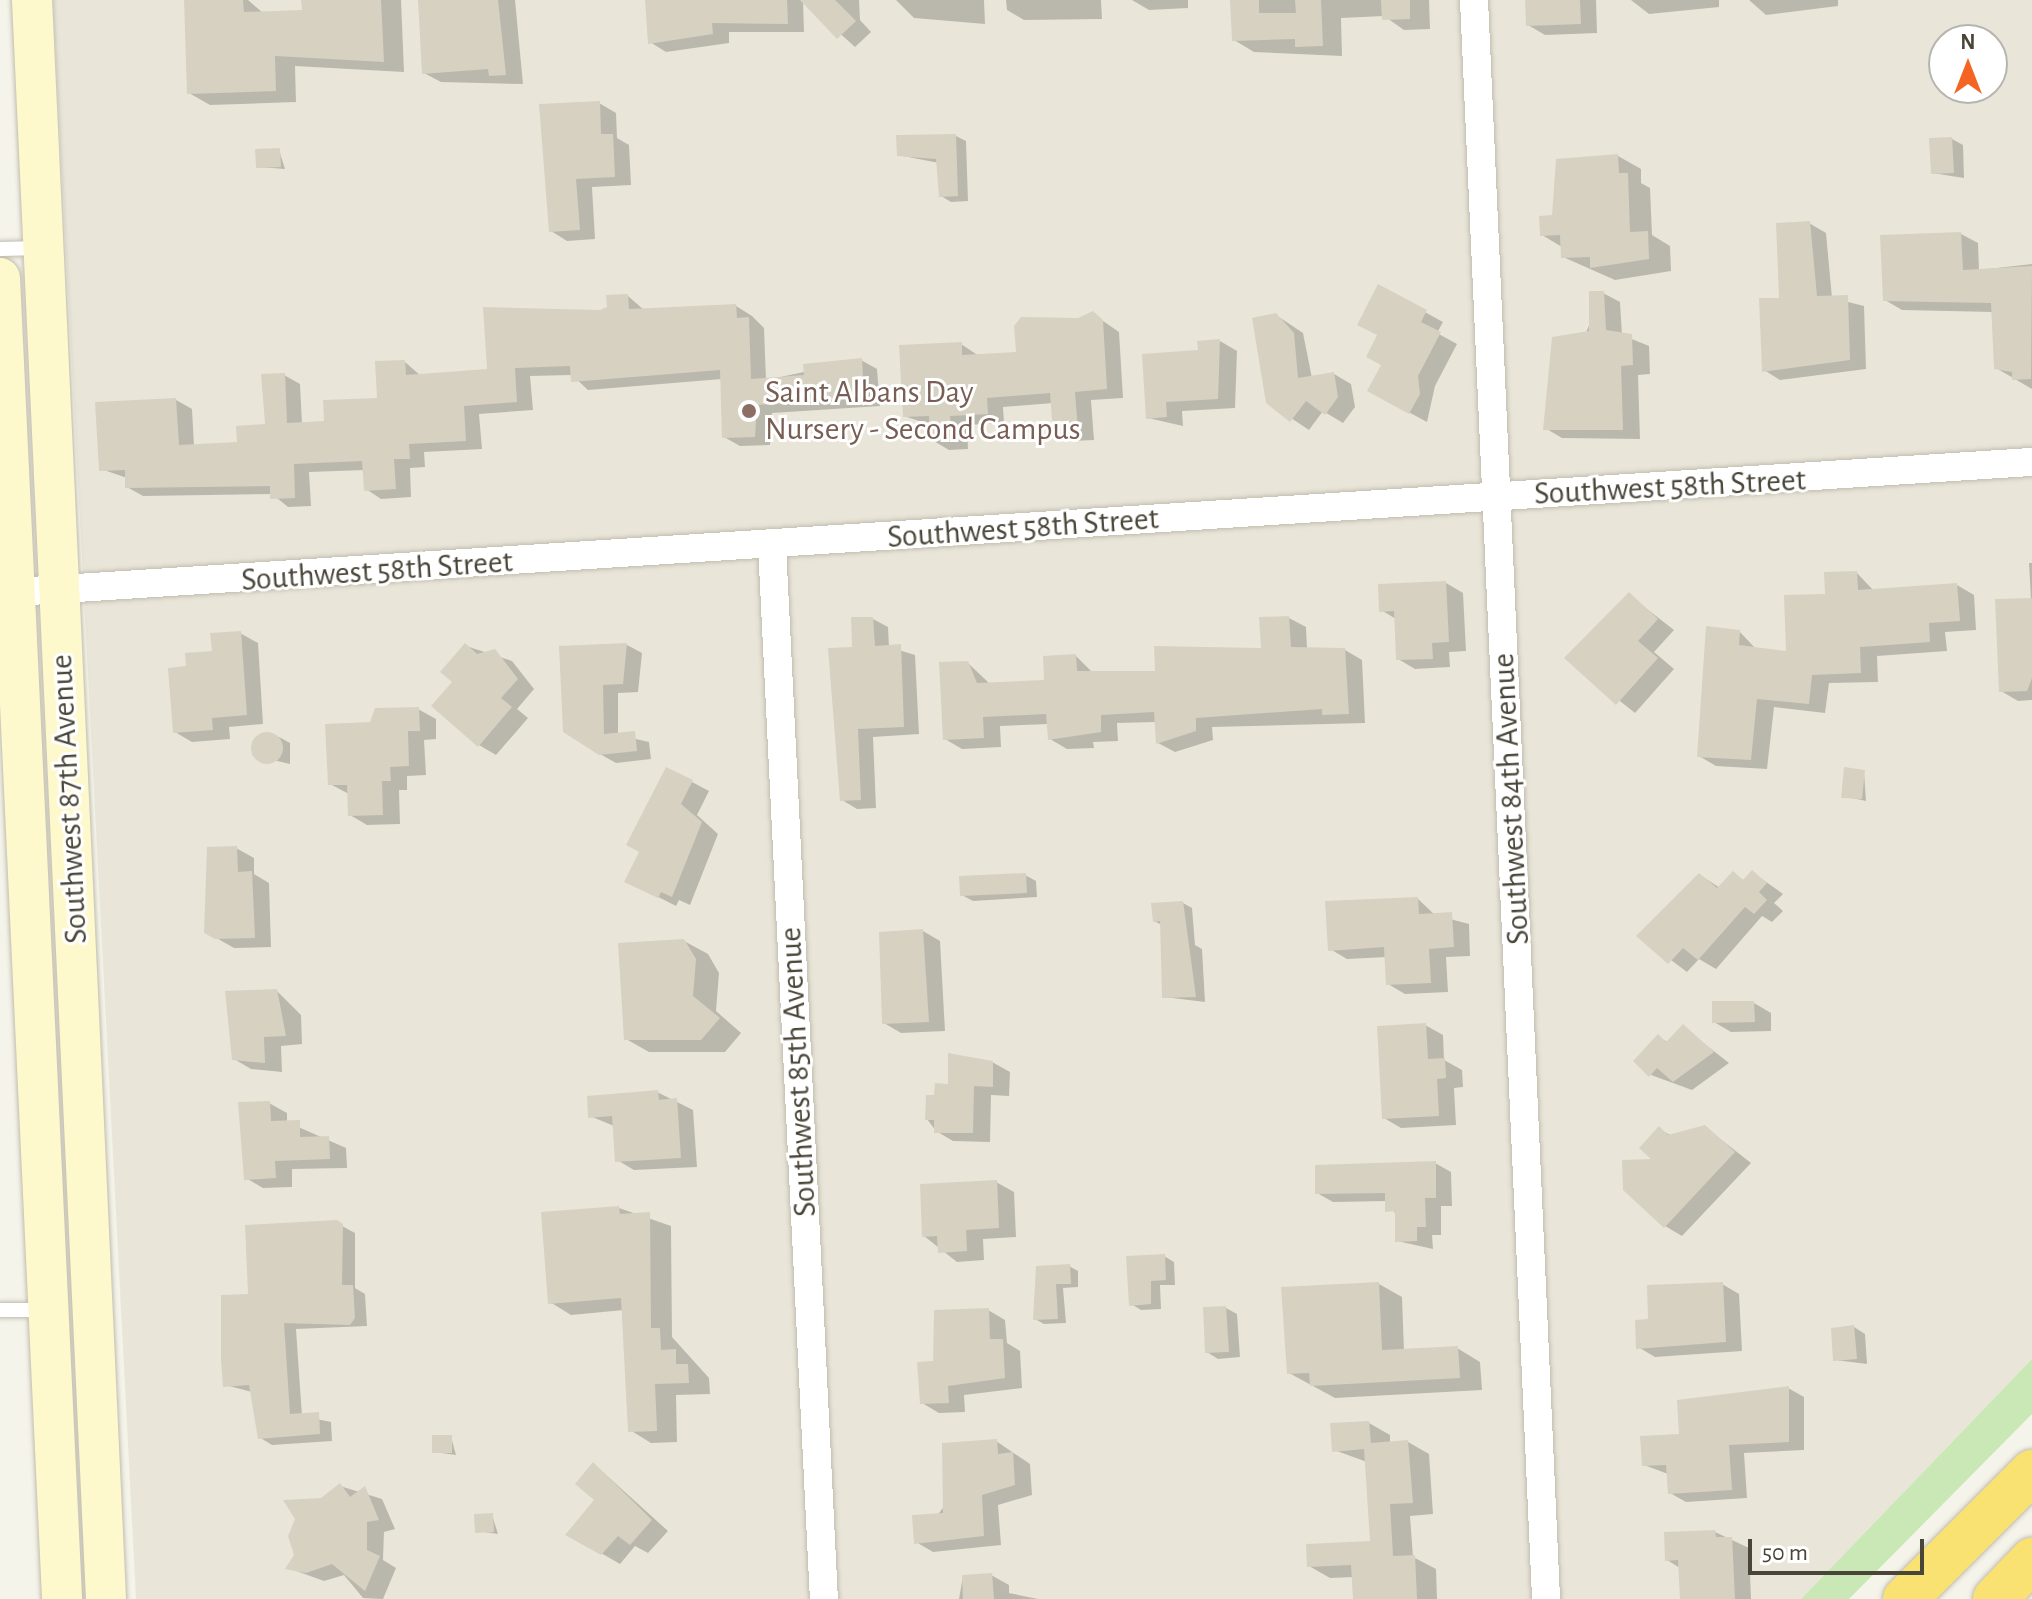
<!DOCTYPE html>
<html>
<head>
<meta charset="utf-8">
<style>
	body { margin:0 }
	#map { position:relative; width:2032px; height:1599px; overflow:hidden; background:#f5f4eb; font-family:"Alegreya Sans",sans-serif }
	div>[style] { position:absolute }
	.residential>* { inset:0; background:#e9e6d9 }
	.green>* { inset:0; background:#c9e8b6 }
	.shadow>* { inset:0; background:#0003 }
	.building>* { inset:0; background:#d7d1c1 }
	.round { border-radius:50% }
	.roads { filter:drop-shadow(0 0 2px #c1bdae) drop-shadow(0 0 2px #c1bdae) }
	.lane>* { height:14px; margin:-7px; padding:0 7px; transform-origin:7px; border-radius:7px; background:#fff }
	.street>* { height:28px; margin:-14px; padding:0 14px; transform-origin:14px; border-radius:14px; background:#fff }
	.secondary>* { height:40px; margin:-20px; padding:0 20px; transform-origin:20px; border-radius:20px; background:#fdf9cd }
	.highway>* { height:44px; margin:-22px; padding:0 22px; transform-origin:22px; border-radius:22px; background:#fae272 }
	.dots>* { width:22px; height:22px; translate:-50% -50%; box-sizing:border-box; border:4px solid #fff; border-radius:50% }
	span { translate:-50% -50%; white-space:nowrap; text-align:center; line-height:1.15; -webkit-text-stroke:6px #fff; paint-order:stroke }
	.education-label { font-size:32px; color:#785e54 }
	.left { translate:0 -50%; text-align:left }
	.street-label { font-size:32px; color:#494639 }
	.north { position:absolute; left:1928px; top:24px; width:80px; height:80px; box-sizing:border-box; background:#fff; border:2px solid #b6b5b0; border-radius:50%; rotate:0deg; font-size:22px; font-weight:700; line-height:32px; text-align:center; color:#494639 }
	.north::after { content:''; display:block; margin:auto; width:28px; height:36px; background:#f46423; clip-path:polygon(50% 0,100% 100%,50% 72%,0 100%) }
	.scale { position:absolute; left:1748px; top:1539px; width:176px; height:36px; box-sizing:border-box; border:4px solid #494639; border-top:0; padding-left:10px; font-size:24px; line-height:28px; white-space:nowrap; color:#494639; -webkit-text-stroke:6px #fff; paint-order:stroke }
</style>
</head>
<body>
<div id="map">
	<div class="residential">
		<i style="clip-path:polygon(evenodd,53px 0,2032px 0,2032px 1359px,1801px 1599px,136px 1599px,53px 0,1944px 40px,1992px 40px,1992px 88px,1944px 88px,1944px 40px)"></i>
	</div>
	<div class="green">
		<i style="clip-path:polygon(2032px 1359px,2032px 1414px,1849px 1599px,1801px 1599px)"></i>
	</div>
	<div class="shadow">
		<i style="clip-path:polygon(186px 0,248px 0,263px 13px,304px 12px,303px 0,401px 0,404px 72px,295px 66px,296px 102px,210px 105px,189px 93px)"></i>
		<i style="clip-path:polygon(421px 0,515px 0,523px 84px,441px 82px,424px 73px)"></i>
		<i style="clip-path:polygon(647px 0,859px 0,860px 20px,871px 32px,855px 47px,803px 0,804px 32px,729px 32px,729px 43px,666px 52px,650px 42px)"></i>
		<i style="clip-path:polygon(896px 0,984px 0,985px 24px,914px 18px)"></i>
		<i style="clip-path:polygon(1006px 0,1101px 0,1102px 19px,1024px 20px,1007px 10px)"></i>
		<i style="clip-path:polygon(1132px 0,1188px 0,1188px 8px,1149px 10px)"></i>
		<i style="clip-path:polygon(1232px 0,1429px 0,1430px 29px,1404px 30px,1384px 16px,1341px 18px,1342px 56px,1254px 52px,1234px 40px)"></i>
		<i style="clip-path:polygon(1527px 0,1596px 0,1597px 33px,1545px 35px,1528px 25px)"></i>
		<i style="clip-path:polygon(1631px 0,1719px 0,1719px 7px,1649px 14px)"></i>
		<i style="clip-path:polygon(1749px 0,1838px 0,1838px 6px,1766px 15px)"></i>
		<i style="clip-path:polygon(599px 103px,616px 113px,617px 138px,629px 145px,631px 185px,592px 187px,595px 239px,567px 241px,551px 231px)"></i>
		<i style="clip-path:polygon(956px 136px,966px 141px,968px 201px,951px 202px,941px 196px,939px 163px,898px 155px)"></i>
		<i style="clip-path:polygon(1952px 139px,1963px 145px,1964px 178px,1932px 173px)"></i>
		<i style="clip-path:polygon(279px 150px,285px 169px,258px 167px)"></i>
		<i style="clip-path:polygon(1618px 156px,1641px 169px,1641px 183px,1650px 188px,1652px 235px,1670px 246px,1671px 271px,1615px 280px,1563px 257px,1562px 247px,1542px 235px)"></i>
		<i style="clip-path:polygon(1809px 223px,1826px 233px,1832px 298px,1864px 306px,1866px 369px,1780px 380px,1764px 370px)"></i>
		<i style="clip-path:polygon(1961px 234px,1978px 243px,1979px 270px,2032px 264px,2032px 389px,1996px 368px,1993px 312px,1902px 310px,1885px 300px)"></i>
		<i style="clip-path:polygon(1379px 287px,1443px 322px,1437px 333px,1457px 344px,1435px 386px,1427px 422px,1386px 400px)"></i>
		<i style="clip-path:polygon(1603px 293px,1620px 302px,1622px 335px,1649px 346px,1650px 374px,1638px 375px,1640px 439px,1562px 438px,1545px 428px)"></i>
		<i style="clip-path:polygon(628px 296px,644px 310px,736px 306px,752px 316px,764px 328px,766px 380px,861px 360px,877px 369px,880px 406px,772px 413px,770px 445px,740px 446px,724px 437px,722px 379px,588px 390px,572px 375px,530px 376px,533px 410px,479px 414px,482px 449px,424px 452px,425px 467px,410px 468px,411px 497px,381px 499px,366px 489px,365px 470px,309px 472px,311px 506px,288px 507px,272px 494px,143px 496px,127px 487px,127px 478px,101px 469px,176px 400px,192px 409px,194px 446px,239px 444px,267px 426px,284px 375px,300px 384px,302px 424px,326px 423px,379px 400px,405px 362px,421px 376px,489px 371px)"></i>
		<i style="clip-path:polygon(1093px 314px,1119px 332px,1123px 398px,1091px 400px,1094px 440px,1072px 441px,1055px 432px,1053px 403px,1003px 407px,1004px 423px,967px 425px,968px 449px,949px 450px,932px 440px,931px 425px,904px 416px,961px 344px,979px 356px,1018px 354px)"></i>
		<i style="clip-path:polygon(1276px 315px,1303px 333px,1312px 378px,1334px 374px,1351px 384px,1355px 407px,1343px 423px,1323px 411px,1309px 430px,1267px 402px)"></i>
		<i style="clip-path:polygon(1220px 341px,1237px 351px,1235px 408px,1182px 411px,1183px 426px,1148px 418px,1200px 352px)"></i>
		<i style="clip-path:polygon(2029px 563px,2032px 563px,2032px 700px,2018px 701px,2001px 691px,2031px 600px)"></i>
		<i style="clip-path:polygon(1857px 573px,1874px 591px,1957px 585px,1974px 595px,1976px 630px,1945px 632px,1947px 651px,1877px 656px,1878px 682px,1829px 683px,1825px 713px,1774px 707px,1767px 769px,1716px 766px,1699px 756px,1740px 632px,1756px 649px,1788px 653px,1827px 596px)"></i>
		<i style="clip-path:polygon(1446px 583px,1463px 593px,1466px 651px,1449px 652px,1450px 667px,1415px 669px,1398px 659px,1396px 619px,1381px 610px)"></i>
		<i style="clip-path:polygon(1629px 595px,1674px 630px,1654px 652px,1674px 669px,1635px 713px,1566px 658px)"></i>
		<i style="clip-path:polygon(1289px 618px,1306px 627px,1307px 649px,1345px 650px,1362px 660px,1365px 723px,1212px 727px,1213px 740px,1175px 752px,1158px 743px,1156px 722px,1117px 723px,1118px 741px,1093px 742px,1094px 748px,1067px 749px,1050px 739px,1049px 724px,1000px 726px,1001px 747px,962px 749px,945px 739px,968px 663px,990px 684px,1046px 682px,1076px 656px,1093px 673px,1157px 673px,1263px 650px)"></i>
		<i style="clip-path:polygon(873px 619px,888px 627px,889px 647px,915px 655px,919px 734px,873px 737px,876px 808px,857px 809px,842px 800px,854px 649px)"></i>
		<i style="clip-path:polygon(240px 633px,258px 643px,263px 724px,229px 727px,230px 739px,192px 742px,175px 732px,214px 653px)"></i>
		<i style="clip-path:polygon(627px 645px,642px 653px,638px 692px,618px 693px,618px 735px,649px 742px,651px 759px,616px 763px,600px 754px,561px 648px)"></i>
		<i style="clip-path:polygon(466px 646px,512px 661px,534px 689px,517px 709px,528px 718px,496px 755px,479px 745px,454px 682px)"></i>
		<i style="clip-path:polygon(418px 709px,436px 719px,436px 739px,424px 740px,426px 775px,407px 776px,407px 790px,399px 790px,400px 824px,367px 825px,350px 815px,349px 794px,330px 784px,371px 724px)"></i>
		<i style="clip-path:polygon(279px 737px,290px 743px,290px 764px,252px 755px,256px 738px)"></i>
		<i style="clip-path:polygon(1864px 772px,1866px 801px,1843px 796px)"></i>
		<i style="clip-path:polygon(692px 782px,709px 791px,697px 815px,718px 834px,690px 905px,679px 900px,676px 906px,627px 881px)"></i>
		<i style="clip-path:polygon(236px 848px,254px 858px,254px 874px,269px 883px,271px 947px,234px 948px,206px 932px)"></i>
		<i style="clip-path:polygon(1752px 872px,1783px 894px,1774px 903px,1783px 911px,1772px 922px,1762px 916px,1716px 969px,1699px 959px,1687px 972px,1639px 936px,1700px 875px,1720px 888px,1733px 874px,1745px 881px)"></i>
		<i style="clip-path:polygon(1025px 875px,1036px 881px,1037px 897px,973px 901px,962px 895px)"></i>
		<i style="clip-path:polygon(1418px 899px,1435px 915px,1469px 924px,1470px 956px,1446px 957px,1448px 992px,1405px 994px,1388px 984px,1387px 957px,1347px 959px,1330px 949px)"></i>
		<i style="clip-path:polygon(1183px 903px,1192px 908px,1195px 945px,1202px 949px,1205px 1002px,1164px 997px,1162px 925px,1154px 921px)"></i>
		<i style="clip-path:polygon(923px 931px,940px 941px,945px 1031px,901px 1033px,884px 1023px)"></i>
		<i style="clip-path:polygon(684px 941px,708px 954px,719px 973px,716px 1011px,741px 1033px,725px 1052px,649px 1052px,626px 1039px)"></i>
		<i style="clip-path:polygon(277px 991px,301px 1015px,302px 1044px,281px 1046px,282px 1072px,251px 1069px,234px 1059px)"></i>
		<i style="clip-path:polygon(1754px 1003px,1771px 1013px,1771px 1031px,1731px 1032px,1714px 1022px)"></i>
		<i style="clip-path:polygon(1425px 1025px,1443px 1035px,1444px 1060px,1462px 1070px,1463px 1087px,1454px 1088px,1456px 1125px,1401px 1128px,1384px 1118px)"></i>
		<i style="clip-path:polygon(1683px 1027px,1729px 1063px,1692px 1090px,1651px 1075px,1659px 1037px,1669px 1043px)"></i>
		<i style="clip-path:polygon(992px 1062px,1010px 1072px,1009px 1096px,991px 1095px,990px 1142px,953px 1141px,936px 1131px,927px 1119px,936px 1097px)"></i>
		<i style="clip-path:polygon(657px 1092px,693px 1110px,697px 1167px,634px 1170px,617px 1160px,614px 1126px,590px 1116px)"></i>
		<i style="clip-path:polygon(269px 1103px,287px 1113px,287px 1122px,346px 1148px,347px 1168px,292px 1169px,292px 1187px,263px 1188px,246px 1178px)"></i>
		<i style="clip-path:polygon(1705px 1127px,1751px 1163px,1682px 1236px,1665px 1226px,1659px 1129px,1672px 1136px)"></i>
		<i style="clip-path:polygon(1435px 1163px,1451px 1172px,1452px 1206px,1441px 1206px,1441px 1235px,1432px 1235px,1433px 1249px,1397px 1241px,1397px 1216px,1387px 1201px,1333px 1202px,1317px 1193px)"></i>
		<i style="clip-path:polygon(996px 1182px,1014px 1192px,1016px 1237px,983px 1239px,984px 1260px,957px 1262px,924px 1236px)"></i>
		<i style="clip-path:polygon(619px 1208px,671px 1226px,672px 1337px,709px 1378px,710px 1394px,676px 1395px,677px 1442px,651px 1443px,630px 1430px,624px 1310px,571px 1315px,550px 1302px)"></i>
		<i style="clip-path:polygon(342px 1226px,355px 1233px,355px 1288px,365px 1294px,367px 1326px,296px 1329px,302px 1416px,331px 1422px,332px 1441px,272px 1445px,259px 1437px,252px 1392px,225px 1385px,250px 1295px)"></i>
		<i style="clip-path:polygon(1164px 1256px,1174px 1262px,1175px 1285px,1160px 1285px,1161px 1309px,1141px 1310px,1131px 1304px)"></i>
		<i style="clip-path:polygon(1069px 1266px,1078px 1271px,1078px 1287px,1063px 1288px,1066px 1323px,1044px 1324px,1035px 1319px,1034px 1301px)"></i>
		<i style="clip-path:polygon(1379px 1284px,1402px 1297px,1404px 1351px,1457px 1348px,1480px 1362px,1482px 1390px,1335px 1398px,1289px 1373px)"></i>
		<i style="clip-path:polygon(1722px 1284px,1739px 1294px,1742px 1351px,1655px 1357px,1638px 1347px,1650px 1321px)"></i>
		<i style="clip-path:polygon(1226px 1308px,1237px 1314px,1240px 1357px,1218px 1359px,1207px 1352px)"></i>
		<i style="clip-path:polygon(988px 1310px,1005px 1320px,1007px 1343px,1020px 1351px,1022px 1388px,964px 1395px,965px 1412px,939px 1413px,922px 1403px,935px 1363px)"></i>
		<i style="clip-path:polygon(1854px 1327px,1865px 1334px,1867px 1364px,1835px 1360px)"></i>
		<i style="clip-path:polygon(1788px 1388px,1804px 1397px,1804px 1450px,1744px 1453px,1747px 1498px,1686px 1502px,1670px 1493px,1668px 1474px,1644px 1465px,1681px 1435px)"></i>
		<i style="clip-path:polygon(1369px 1423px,1390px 1435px,1390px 1443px,1408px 1442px,1429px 1454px,1433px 1514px,1410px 1516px,1413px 1557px,1436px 1569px,1437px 1599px,1355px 1599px,1354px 1577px,1330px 1578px,1309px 1566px,1372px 1542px,1367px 1462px,1334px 1450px)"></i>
		<i style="clip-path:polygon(451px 1437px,456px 1455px,434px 1452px)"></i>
		<i style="clip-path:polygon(996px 1441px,1030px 1464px,1032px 1495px,998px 1505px,1001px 1545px,933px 1552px,916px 1542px)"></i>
		<i style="clip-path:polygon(594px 1464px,668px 1531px,648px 1553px,635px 1546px,620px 1564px,568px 1534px,597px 1500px)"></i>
		<i style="clip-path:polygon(340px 1486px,382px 1499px,395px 1529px,384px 1532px,383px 1560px,396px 1568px,383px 1599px,363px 1598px,344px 1575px,324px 1581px,288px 1568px,322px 1500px)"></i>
		<i style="clip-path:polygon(492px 1515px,498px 1534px,477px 1531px)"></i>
		<i style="clip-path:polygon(1715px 1532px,1749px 1548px,1751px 1599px,1682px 1599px,1680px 1568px,1667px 1560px)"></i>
		<i style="clip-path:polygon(991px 1575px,1009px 1585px,1009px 1593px,1038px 1599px,959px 1599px,963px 1576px)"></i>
	</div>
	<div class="building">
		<i style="clip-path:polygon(184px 0,243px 0,244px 12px,302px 10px,301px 0,381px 0,384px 62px,275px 56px,276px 91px,187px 94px)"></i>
		<i style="clip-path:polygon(418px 0,498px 0,506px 75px,489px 76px,488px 69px,422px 74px)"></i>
		<i style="clip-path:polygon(645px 0,787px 0,788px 24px,712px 23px,713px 34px,648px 44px)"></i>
		<i style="clip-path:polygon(800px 0,835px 0,856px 21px,837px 39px)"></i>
		<i style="clip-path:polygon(1230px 0,1259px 0,1259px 13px,1296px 13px,1295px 0,1321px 0,1323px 46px,1295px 47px,1295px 39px,1232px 41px)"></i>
		<i style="clip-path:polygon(1381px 0,1410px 0,1410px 19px,1382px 20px)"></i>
		<i style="clip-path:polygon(1525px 0,1580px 0,1581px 24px,1526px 26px)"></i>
		<i style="clip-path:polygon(600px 101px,601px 134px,613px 134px,615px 177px,576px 179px,580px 230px,549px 232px,539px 104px)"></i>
		<i style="clip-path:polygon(956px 134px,958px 196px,939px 197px,936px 159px,897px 156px,896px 135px)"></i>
		<i style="clip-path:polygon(1952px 137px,1954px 173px,1931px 174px,1929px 138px)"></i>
		<i style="clip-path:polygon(280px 148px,281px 167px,256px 168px,255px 149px)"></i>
		<i style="clip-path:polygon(1618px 154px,1619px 173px,1628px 173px,1630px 232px,1648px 231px,1649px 259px,1590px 268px,1590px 257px,1561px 258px,1560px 235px,1540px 236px,1539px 216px,1552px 215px,1556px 159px)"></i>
		<i style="clip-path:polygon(1810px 221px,1817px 296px,1848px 295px,1850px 360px,1762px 372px,1759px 298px,1779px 298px,1776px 223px)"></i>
		<i style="clip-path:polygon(1961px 232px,1963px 270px,2032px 266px,2031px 379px,2012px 380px,2012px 372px,1994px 369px,1991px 303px,1883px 301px,1880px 235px)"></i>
		<i style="clip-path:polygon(1378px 284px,1427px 310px,1421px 322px,1441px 332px,1418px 376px,1420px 394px,1409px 414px,1367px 391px,1381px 365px,1366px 357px,1377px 335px,1357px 325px)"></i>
		<i style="clip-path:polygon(1589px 291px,1604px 291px,1606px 330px,1632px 334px,1633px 365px,1621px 366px,1623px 430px,1543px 430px,1552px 337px,1589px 331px)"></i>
		<i style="clip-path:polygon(628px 294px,629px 309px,736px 304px,737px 318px,749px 317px,751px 379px,804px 375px,803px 364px,862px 358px,864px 398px,757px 405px,755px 437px,722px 438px,720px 370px,571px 382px,570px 366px,515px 368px,517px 402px,464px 406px,466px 441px,409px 444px,410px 459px,394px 459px,396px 489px,364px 491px,362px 461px,294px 464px,295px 498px,270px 499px,270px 486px,125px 488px,125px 470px,99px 471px,95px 402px,176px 398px,179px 445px,237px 442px,236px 426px,265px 424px,261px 374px,285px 373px,287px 423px,324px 421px,323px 400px,377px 398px,375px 361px,405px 360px,406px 375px,487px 369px,483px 307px,600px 310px,607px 307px,606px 295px)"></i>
		<i style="clip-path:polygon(1093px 311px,1103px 320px,1107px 389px,1075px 392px,1078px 431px,1053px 433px,1050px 393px,987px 398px,988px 414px,950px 416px,952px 440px,930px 441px,929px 416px,903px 417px,899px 345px,962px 342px,962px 355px,1016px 352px,1014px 326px,1021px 317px,1078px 318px)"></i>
		<i style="clip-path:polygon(1276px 313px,1294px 333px,1298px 378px,1334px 372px,1338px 397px,1325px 415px,1306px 401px,1290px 422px,1266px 403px,1252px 318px)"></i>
		<i style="clip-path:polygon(1220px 339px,1218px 399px,1166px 402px,1167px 417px,1146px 419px,1142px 354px,1198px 350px,1197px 341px)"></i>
		<i style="clip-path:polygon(1857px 571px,1858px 590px,1957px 583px,1960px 621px,1929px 623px,1930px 642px,1860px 647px,1861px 673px,1812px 675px,1809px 704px,1757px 699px,1751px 760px,1697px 757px,1706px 626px,1740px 630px,1739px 645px,1786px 651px,1784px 595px,1825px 594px,1824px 572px)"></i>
		<i style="clip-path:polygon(1446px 581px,1449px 642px,1432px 643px,1433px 659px,1396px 660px,1394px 611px,1379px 612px,1378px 584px)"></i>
		<i style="clip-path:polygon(1629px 592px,1658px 619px,1638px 641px,1658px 658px,1616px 705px,1564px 658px)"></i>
		<i style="clip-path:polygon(2032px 598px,2032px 678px,2027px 691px,1999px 692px,1995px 599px)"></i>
		<i style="clip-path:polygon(1289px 616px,1291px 647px,1345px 648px,1349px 714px,1322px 715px,1322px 709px,1196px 718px,1196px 731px,1156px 744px,1154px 712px,1101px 715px,1101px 732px,1048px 740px,1046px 714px,983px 717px,984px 738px,943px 740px,939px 662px,968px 661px,977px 683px,1044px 680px,1043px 656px,1076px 654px,1077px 671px,1155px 671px,1154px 646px,1261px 648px,1259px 617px)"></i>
		<i style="clip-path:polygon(851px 617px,873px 617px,875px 646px,901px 644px,904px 727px,858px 729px,861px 800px,840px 801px,828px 648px,852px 647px)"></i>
		<i style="clip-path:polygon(241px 631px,247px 715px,212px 718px,213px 730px,173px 733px,168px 668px,186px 666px,185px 653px,212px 651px,210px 633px)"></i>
		<i style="clip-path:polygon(465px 643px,477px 654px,495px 649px,518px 679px,501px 698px,512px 707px,478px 747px,431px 706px,452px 682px,440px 672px)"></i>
		<i style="clip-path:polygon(627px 643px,623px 684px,603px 685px,604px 734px,635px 731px,637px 751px,599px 755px,563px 732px,559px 646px)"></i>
		<i style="clip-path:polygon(419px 707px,420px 731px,408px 731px,409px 766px,390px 767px,391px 781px,382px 781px,383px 815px,348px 816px,347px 785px,328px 785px,325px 724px,370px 722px,375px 708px)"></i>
		<i class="round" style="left:251px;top:732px;width:32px;height:32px"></i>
		<i style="clip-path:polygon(666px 767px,693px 780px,681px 804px,702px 822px,672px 897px,661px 892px,658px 898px,624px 882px,639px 852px,626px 845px)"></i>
		<i style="clip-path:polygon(1844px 767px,1865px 770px,1862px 799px,1841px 798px)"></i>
		<i style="clip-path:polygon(237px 846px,238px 872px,252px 871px,255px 938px,215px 939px,204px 933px,207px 847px)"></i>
		<i style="clip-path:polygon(1752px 870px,1767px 883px,1759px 892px,1767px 900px,1754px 914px,1745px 907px,1698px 960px,1683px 948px,1668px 964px,1636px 936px,1699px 873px,1717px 888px,1733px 871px,1743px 880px)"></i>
		<i style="clip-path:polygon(1026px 873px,1027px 893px,960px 896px,959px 876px)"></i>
		<i style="clip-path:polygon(1418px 897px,1419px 914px,1452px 912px,1454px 947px,1429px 949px,1431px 983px,1386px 985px,1384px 947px,1328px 951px,1325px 901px)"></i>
		<i style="clip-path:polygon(1183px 901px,1196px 997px,1162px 998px,1160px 921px,1153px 922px,1151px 903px)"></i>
		<i style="clip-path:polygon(923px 929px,929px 1022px,882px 1024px,879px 932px)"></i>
		<i style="clip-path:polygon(684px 939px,696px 959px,693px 996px,720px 1018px,701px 1040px,624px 1040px,618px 943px)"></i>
		<i style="clip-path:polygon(277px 989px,286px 1036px,264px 1037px,265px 1063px,232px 1060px,225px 991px)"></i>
		<i style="clip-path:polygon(1712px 1001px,1754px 1001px,1755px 1022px,1712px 1023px)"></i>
		<i style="clip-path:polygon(1426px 1023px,1428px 1059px,1445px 1058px,1446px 1078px,1437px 1079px,1439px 1116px,1382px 1119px,1377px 1026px)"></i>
		<i style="clip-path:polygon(1683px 1024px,1714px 1052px,1673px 1082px,1657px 1068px,1649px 1077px,1633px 1061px,1658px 1034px,1666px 1042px)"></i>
		<i style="clip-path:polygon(948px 1053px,993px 1061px,993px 1087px,974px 1086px,973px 1133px,934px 1133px,934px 1120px,925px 1120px,926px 1095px,934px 1095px,935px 1083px,948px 1084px)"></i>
		<i style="clip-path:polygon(658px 1090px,659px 1100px,677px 1098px,681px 1158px,615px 1162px,612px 1116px,588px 1118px,587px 1096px)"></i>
		<i style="clip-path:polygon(270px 1101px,271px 1121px,300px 1120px,300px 1137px,329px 1136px,330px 1159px,275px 1161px,276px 1178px,244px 1180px,238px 1102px)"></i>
		<i style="clip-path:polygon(1705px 1125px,1735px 1152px,1664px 1228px,1623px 1190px,1622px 1160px,1651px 1159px,1639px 1148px,1659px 1126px,1668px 1135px)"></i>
		<i style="clip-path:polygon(1436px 1161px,1436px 1198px,1425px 1198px,1426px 1227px,1417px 1227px,1417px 1241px,1395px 1242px,1395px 1211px,1385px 1212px,1385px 1193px,1315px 1194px,1315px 1165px)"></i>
		<i style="clip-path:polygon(997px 1180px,999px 1228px,966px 1230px,967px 1251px,938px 1253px,937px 1236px,922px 1237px,920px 1184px)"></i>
		<i style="clip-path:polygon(619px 1206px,620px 1214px,650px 1212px,651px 1328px,660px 1328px,661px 1350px,676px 1349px,676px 1364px,688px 1364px,689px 1383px,655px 1384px,657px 1431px,628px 1432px,621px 1298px,548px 1304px,541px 1212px)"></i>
		<i style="clip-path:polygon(337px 1220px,343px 1224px,342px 1285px,353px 1285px,355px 1318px,350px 1325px,284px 1323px,290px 1414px,319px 1412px,320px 1434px,258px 1439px,249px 1385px,223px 1387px,221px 1360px,221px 1295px,248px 1294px,245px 1225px)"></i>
		<i style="clip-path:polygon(1165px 1254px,1166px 1280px,1151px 1281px,1151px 1304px,1129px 1306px,1126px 1256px)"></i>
		<i style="clip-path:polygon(1070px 1264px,1071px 1284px,1056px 1284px,1058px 1319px,1033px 1320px,1036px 1266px)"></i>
		<i style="clip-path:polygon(1379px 1282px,1382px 1350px,1458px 1346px,1460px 1378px,1310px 1386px,1309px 1373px,1287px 1374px,1281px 1287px)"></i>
		<i style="clip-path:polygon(1723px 1282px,1726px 1342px,1636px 1349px,1635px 1320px,1648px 1319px,1647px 1285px)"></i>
		<i style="clip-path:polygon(1226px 1306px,1229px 1352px,1205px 1353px,1203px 1307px)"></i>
		<i style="clip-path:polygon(989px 1308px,990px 1339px,1003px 1339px,1005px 1378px,948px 1386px,949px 1403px,920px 1404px,917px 1362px,933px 1361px,934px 1310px)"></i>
		<i style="clip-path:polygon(1854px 1325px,1857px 1359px,1833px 1361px,1831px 1328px)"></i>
		<i style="clip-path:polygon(1789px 1386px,1789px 1442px,1729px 1445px,1732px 1490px,1668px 1494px,1666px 1465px,1642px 1466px,1640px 1436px,1679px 1434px,1677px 1400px)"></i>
		<i style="clip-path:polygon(1369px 1421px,1371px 1443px,1408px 1440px,1413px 1503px,1390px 1504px,1393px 1556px,1415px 1555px,1417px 1599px,1353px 1599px,1351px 1565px,1307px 1567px,1306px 1544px,1370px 1541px,1364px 1449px,1332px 1452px,1330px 1423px)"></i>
		<i style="clip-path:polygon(432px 1435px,452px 1435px,452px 1453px,432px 1453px)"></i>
		<i style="clip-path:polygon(997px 1439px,998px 1454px,1013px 1452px,1015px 1485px,982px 1495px,984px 1536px,914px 1544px,912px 1515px,943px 1513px,942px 1443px)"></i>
		<i style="clip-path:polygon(593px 1462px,652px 1520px,630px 1545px,618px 1536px,601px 1555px,565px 1535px,594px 1500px,575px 1484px)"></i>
		<i style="clip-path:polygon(340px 1483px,350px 1497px,365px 1486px,379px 1520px,367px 1522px,367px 1550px,380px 1556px,365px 1591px,332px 1564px,306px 1573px,285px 1569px,294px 1555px,288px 1536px,295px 1519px,283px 1500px,321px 1498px)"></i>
		<i style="clip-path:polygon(493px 1513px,494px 1532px,475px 1533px,474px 1514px)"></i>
		<i style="clip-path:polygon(1715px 1530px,1716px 1537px,1732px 1537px,1735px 1599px,1680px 1599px,1678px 1560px,1665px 1561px,1664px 1532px)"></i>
		<i style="clip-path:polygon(992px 1573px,994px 1599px,963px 1599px,962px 1575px)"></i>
	</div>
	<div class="roads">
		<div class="lane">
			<i style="left:0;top:249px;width:40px;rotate:-1.4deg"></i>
			<i style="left:0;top:1310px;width:48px"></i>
		</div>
		<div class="street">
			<i style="left:1474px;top:0;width:1601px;rotate:87.42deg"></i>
			<i style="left:772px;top:545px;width:1055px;rotate:87.18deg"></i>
			<i style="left:15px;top:592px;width:2021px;rotate:-3.69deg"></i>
		</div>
		<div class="secondary">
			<i style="left:32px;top:0;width:1601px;rotate:87.35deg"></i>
			<i style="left:0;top:278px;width:1322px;rotate:87.31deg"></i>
		</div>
		<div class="highway">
			<i style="left:1905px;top:1599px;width:180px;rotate:-45deg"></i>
			<i style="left:1995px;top:1599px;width:54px;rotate:-46.5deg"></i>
		</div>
	</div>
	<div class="dots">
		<i style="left:749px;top:411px;background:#8d6e63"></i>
	</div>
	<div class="education-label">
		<span class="left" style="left:765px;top:411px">Saint Albans Day<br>Nursery - Second Campus</span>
	</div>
	<div class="street-label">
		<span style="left:1670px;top:487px;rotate:-3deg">Southwest 58th Street</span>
		<span style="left:1023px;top:528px;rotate:-4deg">Southwest 58th Street</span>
		<span style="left:377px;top:571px;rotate:-4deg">Southwest 58th Street</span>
		<span style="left:69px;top:799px;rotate:-93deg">Southwest 87th Avenue</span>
		<span style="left:1511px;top:799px;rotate:-93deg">Southwest 84th Avenue</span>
		<span style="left:798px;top:1072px;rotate:-93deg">Southwest 85th Avenue</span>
	</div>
	<div class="north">N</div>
	<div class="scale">50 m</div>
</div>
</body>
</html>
